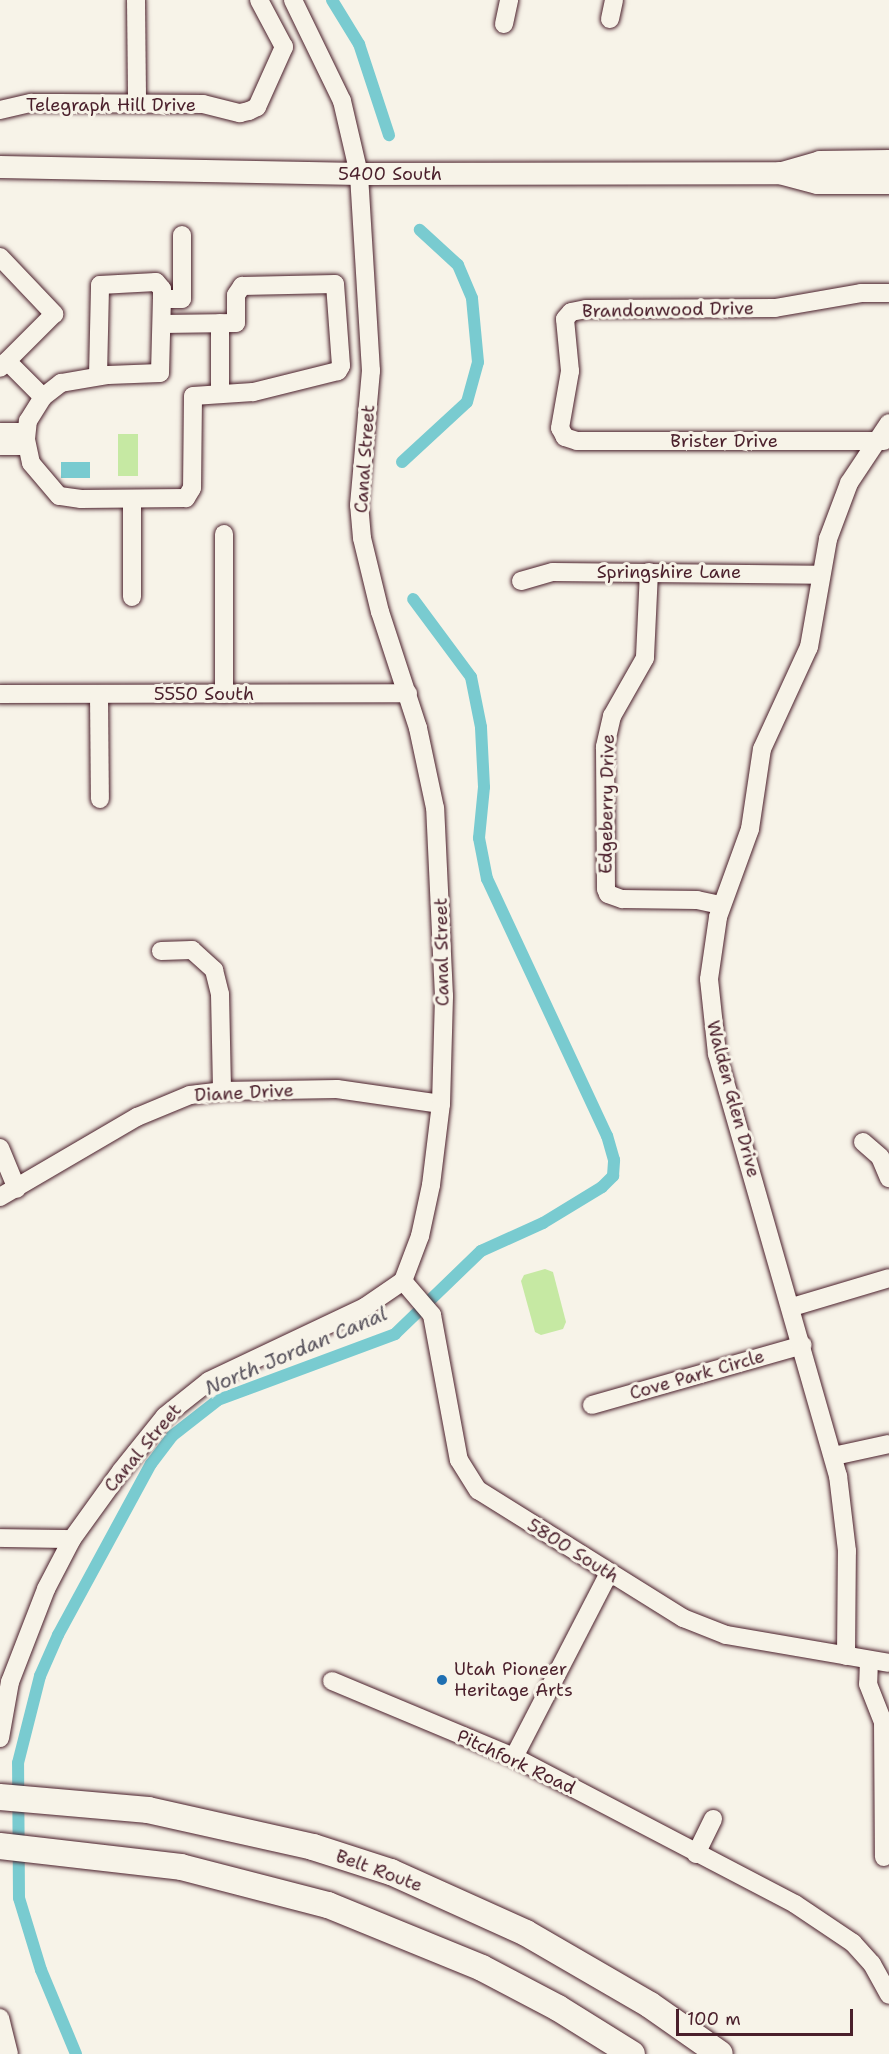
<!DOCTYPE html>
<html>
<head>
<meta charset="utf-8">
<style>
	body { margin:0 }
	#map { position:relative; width:889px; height:2054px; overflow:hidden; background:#f7f3e8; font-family:"Shantell Sans",sans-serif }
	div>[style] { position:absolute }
	.green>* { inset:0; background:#c6e9a3 }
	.water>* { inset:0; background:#79cbd0 }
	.canal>* { height:12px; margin:-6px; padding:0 6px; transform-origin:6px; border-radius:6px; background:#79cbd0 }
	.roads { filter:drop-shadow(0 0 2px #4a1f2b) drop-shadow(0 0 2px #4a1f2b) }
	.minor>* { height:18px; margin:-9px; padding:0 9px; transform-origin:9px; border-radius:9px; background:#f7f3e8 }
	.major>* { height:22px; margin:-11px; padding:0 11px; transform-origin:11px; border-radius:11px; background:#f7f3e8 }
	.highway>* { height:26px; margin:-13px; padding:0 13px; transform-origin:13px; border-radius:13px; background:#f7f3e8 }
	.dots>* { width:16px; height:16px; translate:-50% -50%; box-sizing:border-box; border:3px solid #f7f3e8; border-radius:50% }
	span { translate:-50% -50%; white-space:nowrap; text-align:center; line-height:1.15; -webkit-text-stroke:6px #f7f3e8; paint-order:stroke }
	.street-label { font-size:18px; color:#4a1f2b }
	.poi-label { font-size:18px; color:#4a1f2b }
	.left { translate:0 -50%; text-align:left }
	.water-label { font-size:20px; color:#58535d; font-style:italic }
	.scale { position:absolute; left:676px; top:2009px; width:177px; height:27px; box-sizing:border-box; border:3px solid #4a1f2b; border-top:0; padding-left:8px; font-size:18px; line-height:21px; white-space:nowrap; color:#4a1f2b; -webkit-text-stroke:4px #f7f3e8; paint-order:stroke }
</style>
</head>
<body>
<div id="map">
	<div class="green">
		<i style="clip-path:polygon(118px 434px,138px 434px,138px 476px,118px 476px)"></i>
		<i style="clip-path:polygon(545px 1269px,553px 1272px,566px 1322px,563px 1329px,541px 1335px,535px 1332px,521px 1281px,524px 1275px)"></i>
	</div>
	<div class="water">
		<i style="clip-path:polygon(61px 462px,90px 462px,90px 478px,61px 478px)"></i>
	</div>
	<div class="canal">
		<i style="left:332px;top:0;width:52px;rotate:58.5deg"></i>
		<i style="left:359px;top:44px;width:96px;rotate:71.8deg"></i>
		<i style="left:402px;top:462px;width:88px;rotate:-42.7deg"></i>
		<i style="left:467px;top:402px;width:41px;rotate:-74.6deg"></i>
		<i style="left:478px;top:362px;width:64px;rotate:-95.4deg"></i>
		<i style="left:472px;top:298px;width:36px;rotate:-113deg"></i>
		<i style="left:458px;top:265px;width:52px;rotate:-137.4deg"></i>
		<i style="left:76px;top:2054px;width:91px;rotate:-112.6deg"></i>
		<i style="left:41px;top:1970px;width:75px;rotate:-107deg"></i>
		<i style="left:19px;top:1898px;width:135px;rotate:-90.4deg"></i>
		<i style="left:18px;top:1763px;width:90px;rotate:-75.8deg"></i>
		<i style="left:40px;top:1676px;width:45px;rotate:-66.3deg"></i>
		<i style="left:58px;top:1635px;width:195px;rotate:-61.5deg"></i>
		<i style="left:151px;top:1464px;width:35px;rotate:-53deg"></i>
		<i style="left:172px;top:1436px;width:58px;rotate:-38deg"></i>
		<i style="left:218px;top:1400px;width:189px;rotate:-20.4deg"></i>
		<i style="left:395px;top:1334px;width:120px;rotate:-44deg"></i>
		<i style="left:481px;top:1251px;width:68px;rotate:-24.3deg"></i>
		<i style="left:543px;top:1223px;width:69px;rotate:-31.4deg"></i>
		<i style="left:602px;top:1187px;width:16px;rotate:-45deg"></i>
		<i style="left:613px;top:1176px;width:16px;rotate:-86deg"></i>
		<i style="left:614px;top:1160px;width:25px;rotate:-106deg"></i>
		<i style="left:607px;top:1136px;width:284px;rotate:-115deg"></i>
		<i style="left:487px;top:879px;width:42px;rotate:-101deg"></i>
		<i style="left:479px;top:838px;width:51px;rotate:-84.4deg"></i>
		<i style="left:484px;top:787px;width:60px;rotate:-92.9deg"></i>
		<i style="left:481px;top:727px;width:51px;rotate:-101.3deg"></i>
		<i style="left:471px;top:677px;width:97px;rotate:-126.6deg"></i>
	</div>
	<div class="roads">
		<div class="minor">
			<i style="left:136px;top:0;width:103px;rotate:89.4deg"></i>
			<i style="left:610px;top:19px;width:19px;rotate:-78deg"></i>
			<i style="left:504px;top:24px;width:25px;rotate:-78deg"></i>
			<i style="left:0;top:110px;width:32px;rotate:-13deg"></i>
			<i style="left:31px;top:103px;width:28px"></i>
			<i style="left:59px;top:103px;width:144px;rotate:0.4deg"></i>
			<i style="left:203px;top:104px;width:38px;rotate:14deg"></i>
			<i style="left:240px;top:113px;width:9px;rotate:-13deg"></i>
			<i style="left:249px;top:111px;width:9px;rotate:-27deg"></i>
			<i style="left:257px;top:107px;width:66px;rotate:-65.8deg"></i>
			<i style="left:284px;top:47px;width:53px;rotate:-118deg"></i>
			<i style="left:0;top:257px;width:79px;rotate:46.5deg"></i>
			<i style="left:54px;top:314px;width:76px;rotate:135deg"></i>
			<i style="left:220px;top:323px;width:70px;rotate:90deg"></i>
			<i style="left:162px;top:324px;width:74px;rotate:-0.8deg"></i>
			<i style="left:236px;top:323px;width:28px;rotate:-90deg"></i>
			<i style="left:236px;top:295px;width:11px;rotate:-56deg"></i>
			<i style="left:242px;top:286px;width:93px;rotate:-1.2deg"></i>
			<i style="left:335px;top:284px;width:82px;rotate:85.8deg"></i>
			<i style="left:341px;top:366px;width:6px;rotate:121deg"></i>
			<i style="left:338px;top:371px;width:88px;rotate:166.1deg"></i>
			<i style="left:253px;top:392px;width:60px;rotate:176.2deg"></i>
			<i style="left:193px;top:396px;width:92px;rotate:90.6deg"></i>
			<i style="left:192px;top:488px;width:12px;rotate:121deg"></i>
			<i style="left:186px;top:498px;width:105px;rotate:179.5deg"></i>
			<i style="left:81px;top:499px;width:22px;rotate:-172deg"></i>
			<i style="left:59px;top:496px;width:43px;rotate:-130.3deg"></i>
			<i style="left:31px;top:463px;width:25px;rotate:-102deg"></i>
			<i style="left:26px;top:439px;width:18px;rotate:-84deg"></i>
			<i style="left:28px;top:421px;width:28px;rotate:-58deg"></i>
			<i style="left:43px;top:397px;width:23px;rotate:-38deg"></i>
			<i style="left:61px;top:383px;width:48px;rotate:-9.7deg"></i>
			<i style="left:108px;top:375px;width:52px;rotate:-2.2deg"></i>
			<i style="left:160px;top:373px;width:74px;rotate:-88.5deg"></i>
			<i style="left:162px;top:299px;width:20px"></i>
			<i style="left:182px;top:299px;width:64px;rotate:-90deg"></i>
			<i style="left:7px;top:361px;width:51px;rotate:45deg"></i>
			<i style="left:98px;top:376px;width:91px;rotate:-88.7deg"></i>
			<i style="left:100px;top:285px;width:56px;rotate:-3.1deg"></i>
			<i style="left:156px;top:282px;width:9px;rotate:49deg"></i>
			<i style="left:162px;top:289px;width:10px;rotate:90deg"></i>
			<i style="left:0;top:432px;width:26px"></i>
			<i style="left:884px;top:441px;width:307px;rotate:180deg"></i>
			<i style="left:577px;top:441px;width:13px;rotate:-162deg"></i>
			<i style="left:565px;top:437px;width:10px;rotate:-119deg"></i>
			<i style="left:560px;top:428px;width:58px;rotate:-80deg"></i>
			<i style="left:570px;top:371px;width:52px;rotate:-95.5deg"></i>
			<i style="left:565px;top:319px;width:9px;rotate:-49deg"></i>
			<i style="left:571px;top:312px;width:15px;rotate:-11deg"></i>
			<i style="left:586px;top:309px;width:189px;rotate:-0.3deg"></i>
			<i style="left:775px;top:308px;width:87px;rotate:-9.9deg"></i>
			<i style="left:861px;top:293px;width:28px"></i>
			<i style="left:0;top:446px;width:26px"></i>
			<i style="left:224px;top:534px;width:160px;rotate:90deg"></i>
			<i style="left:649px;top:572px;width:86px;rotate:92.7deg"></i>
			<i style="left:645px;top:658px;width:67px;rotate:119.6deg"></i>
			<i style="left:612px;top:716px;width:32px;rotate:103deg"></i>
			<i style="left:605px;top:747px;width:142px;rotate:89.6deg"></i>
			<i style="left:606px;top:889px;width:5px;rotate:68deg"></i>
			<i style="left:608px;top:894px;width:15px;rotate:20deg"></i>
			<i style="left:622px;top:899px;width:75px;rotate:0.8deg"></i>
			<i style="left:697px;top:900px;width:25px;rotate:12deg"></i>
			<i style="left:521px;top:581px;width:33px;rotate:-16deg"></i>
			<i style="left:553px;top:572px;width:266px;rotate:0.6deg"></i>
			<i style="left:132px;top:597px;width:98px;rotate:-90deg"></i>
			<i style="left:0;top:694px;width:408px;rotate:-0.1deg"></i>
			<i style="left:99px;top:694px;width:105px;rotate:89.5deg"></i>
			<i style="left:161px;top:951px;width:31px;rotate:-2deg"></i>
			<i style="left:192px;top:950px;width:30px;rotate:42deg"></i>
			<i style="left:214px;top:970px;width:25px;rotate:76deg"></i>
			<i style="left:220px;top:994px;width:97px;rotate:88.8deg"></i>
			<i style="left:863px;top:1142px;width:23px;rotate:41deg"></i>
			<i style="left:880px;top:1157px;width:23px;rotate:67deg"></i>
			<i style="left:0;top:1148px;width:44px;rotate:67.5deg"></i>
			<i style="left:0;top:1197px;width:159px;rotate:-30.3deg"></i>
			<i style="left:137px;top:1117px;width:57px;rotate:-22.5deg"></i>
			<i style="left:190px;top:1095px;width:32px;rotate:-7deg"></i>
			<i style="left:222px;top:1091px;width:115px;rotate:-1deg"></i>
			<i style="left:337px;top:1089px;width:105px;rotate:8.2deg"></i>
			<i style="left:403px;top:1281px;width:45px;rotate:49.5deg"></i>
			<i style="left:432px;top:1315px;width:147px;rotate:79.5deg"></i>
			<i style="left:459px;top:1460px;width:36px;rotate:58deg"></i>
			<i style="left:478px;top:1490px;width:242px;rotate:32deg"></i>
			<i style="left:683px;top:1618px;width:46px;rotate:21.6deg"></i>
			<i style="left:726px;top:1635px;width:165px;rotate:9.7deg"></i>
			<i style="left:792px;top:1307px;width:101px;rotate:-16.6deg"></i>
			<i style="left:592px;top:1405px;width:219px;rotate:-15.9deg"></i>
			<i style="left:834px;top:1456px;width:56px;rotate:-12.3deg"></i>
			<i style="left:0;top:1538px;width:72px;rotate:0.8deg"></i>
			<i style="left:846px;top:1656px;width:105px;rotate:-89.5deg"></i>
			<i style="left:847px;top:1551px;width:76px;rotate:-96.8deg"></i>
			<i style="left:838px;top:1476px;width:439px;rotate:-106deg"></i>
			<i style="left:717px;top:1054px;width:75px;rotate:-96.1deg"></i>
			<i style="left:709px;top:979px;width:63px;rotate:-81.7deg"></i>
			<i style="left:718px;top:917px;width:94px;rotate:-70deg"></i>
			<i style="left:750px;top:829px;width:81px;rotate:-81.5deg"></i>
			<i style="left:762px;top:749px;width:112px;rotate:-65.3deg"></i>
			<i style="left:809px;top:647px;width:110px;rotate:-80deg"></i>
			<i style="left:828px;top:539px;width:60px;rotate:-69.4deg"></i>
			<i style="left:849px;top:483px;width:72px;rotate:-56.3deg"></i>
			<i style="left:869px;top:1660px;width:24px;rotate:92deg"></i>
			<i style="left:868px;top:1684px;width:41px;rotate:68.5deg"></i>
			<i style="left:883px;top:1722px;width:135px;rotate:89.6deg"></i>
			<i style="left:332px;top:1681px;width:197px;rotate:22.7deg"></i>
			<i style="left:514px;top:1757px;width:317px;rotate:27.6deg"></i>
			<i style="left:795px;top:1904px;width:70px;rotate:33.9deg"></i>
			<i style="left:853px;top:1943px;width:28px;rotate:48deg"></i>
			<i style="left:872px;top:1964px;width:35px;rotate:61deg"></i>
			<i style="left:0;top:1738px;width:57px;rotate:-79.9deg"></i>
			<i style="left:10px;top:1682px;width:100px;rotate:-68.8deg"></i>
			<i style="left:46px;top:1589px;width:56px;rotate:-62.5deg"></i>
			<i style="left:72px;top:1539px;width:84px;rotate:-54.2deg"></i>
			<i style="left:121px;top:1471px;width:70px;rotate:-51.3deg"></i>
			<i style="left:165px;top:1416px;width:56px;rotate:-38.5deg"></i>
			<i style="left:209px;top:1381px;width:173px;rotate:-25.4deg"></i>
			<i style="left:365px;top:1307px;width:46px;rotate:-34.4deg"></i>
			<i style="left:403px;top:1281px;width:48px;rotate:-69.3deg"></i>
			<i style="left:420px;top:1236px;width:52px;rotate:-77.8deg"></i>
			<i style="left:431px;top:1185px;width:82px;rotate:-83deg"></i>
			<i style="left:441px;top:1104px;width:108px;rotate:-88.4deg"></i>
			<i style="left:444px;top:996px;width:188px;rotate:-92.7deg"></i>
			<i style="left:435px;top:808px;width:82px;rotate:-102deg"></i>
			<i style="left:418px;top:728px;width:122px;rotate:-108.1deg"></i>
			<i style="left:380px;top:612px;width:76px;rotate:-103.7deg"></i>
			<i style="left:362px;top:538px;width:33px;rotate:-95deg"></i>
			<i style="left:359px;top:505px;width:135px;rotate:-84.9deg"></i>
			<i style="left:371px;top:371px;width:197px;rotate:-93.5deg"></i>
			<i style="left:359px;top:174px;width:75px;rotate:-103.1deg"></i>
			<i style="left:342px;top:101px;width:112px;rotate:-115.9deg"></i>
			<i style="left:514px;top:1757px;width:207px;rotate:-62.7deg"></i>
			<i style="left:696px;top:1854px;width:39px;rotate:-64deg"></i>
			<i style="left:0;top:2018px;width:37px;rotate:76deg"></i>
		</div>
		<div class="major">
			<i style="left:0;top:167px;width:359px;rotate:1.1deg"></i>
			<i style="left:359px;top:174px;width:421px;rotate:-0.1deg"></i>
			<i style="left:780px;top:173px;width:39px;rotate:15deg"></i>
			<i style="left:818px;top:183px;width:71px"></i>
			<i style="left:782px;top:173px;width:40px;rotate:-16deg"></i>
			<i style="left:820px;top:162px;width:69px;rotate:-0.8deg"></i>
		</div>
		<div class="highway">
			<i style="left:0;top:1797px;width:149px;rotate:5deg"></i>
			<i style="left:148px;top:1810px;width:169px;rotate:12.6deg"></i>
			<i style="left:313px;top:1847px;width:82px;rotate:17.8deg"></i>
			<i style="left:391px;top:1872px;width:148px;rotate:24.3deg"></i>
			<i style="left:526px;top:1933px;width:143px;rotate:30.1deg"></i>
			<i style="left:650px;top:2005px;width:85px;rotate:35deg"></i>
			<i style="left:0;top:1846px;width:182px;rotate:6.6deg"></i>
			<i style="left:181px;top:1867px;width:152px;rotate:14.5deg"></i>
			<i style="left:328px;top:1905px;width:166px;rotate:22.2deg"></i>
			<i style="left:482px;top:1968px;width:86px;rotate:27.8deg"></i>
			<i style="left:558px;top:2008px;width:87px;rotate:31.9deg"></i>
		</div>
	</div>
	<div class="dots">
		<i style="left:442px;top:1680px;background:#1f6fb2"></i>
	</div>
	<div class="street-label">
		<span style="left:111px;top:105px">Telegraph Hill Drive</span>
		<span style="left:390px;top:174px">5400 South</span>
		<span style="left:668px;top:310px;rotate:-1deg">Brandonwood Drive</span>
		<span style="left:724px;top:441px">Brister Drive</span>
		<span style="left:365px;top:459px;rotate:-86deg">Canal Street</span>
		<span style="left:669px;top:572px">Springshire Lane</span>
		<span style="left:204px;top:694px">5550 South</span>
		<span style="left:607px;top:804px;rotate:-89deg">Edgeberry Drive</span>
		<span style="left:442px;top:952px;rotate:-91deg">Canal Street</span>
		<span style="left:244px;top:1093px;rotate:-3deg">Diane Drive</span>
		<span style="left:733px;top:1099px;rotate:75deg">Walden Glen Drive</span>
		<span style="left:697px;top:1375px;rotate:-16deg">Cove Park Circle</span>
		<span style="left:143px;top:1448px;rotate:-50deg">Canal Street</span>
		<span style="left:573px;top:1551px;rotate:32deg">5800 South</span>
		<span style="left:516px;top:1762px;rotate:25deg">Pitchfork Road</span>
		<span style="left:379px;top:1871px;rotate:20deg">Belt Route</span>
	</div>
	<div class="poi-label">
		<span class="left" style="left:454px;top:1680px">Utah Pioneer<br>Heritage Arts</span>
	</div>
	<div class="water-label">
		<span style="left:296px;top:1351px;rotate:-23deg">North Jordan Canal</span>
	</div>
	<div class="scale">100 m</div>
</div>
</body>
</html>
